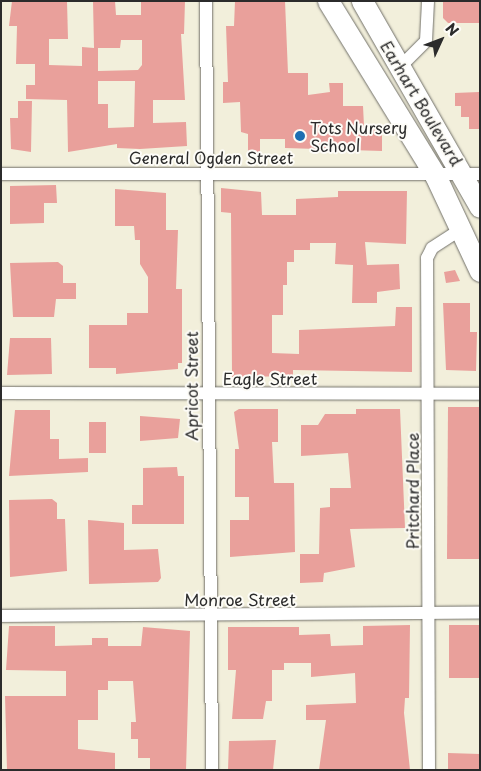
<!DOCTYPE html>
<html>
<head>
<meta charset="utf-8">
<style>
	body { margin:0 }
	#map { position:relative; width:481px; height:771px; overflow:hidden; background:#f2efdb; font-family:"Playpen Sans",sans-serif }
	div>[style] { position:absolute }
	.building>* { inset:0; background:#e9a09b }
	.roads { filter:drop-shadow(0 0 1px #717069) drop-shadow(0 0 1px #717069) }
	.minor>* { height:12px; margin:-6px; padding:0 6px; transform-origin:6px; border-radius:6px; background:#fff }
	.primary>* { height:21px; margin:-10.5px; padding:0 10.5px; transform-origin:10.5px; border-radius:10.5px; background:#fff }
	.dots>* { width:14px; height:14px; translate:-50% -50%; box-sizing:border-box; border:2px solid #fdfcf7; border-radius:50% }
	span { translate:-50% -50%; white-space:nowrap; text-align:center; line-height:1.15; -webkit-text-stroke:4px #fdfcf7; paint-order:stroke }
	.street-label { font-size:16px; color:#2b2b2b }
	.poi-label { font-size:16px; color:#2b2b2b }
	.left { translate:0 -50%; text-align:left }
	.frame { position:absolute; inset:0; border:2px solid #2b2b2b; pointer-events:none }
	.north { position:absolute; left:416px; top:15px; width:50px; height:50px; -webkit-text-stroke:4px #fdfcf7; paint-order:stroke; rotate:47deg; font-size:14px; font-weight:700; line-height:20px; text-align:center; color:#2b2b2b }
	.north::after { content:''; display:block; margin:auto; width:18px; height:22px; background:#2b2b2b; clip-path:polygon(50% 0,100% 100%,50% 72%,0 100%) }
</style>
</head>
<body>
<div id="map">
	<div class="building">
		<i style="clip-path:polygon(evenodd,12px 1px,67px 1px,68px 39px,49px 39px,49px 65px,82px 66px,82px 47px,94px 48px,93px 1px,115px 1px,116px 15px,141px 15px,141px 1px,185px 1px,184px 34px,181px 34px,185px 100px,153px 100px,153px 123px,186px 122px,187px 146px,140px 149px,117px 148px,117px 144px,68px 152px,67px 100px,26px 99px,26px 85px,35px 85px,35px 64px,16px 64px,17px 26px,9px 26px,12px 1px,121px 40px,142px 40px,142px 65px,138px 70px,98px 71px,98px 48px,120px 48px,121px 40px,12px 1px,98px 81px,135px 81px,134px 127px,108px 128px,108px 104px,98px 104px,98px 81px)"></i>
		<i style="clip-path:polygon(235px 1px,285px 1px,288px 73px,308px 73px,308px 95px,330px 92px,329px 83px,343px 83px,343px 106px,363px 106px,364px 126px,382px 126px,382px 151px,285px 148px,285px 139px,260px 139px,260px 153px,248px 153px,248px 134px,241px 132px,240px 102px,223px 103px,223px 82px,228px 82px,226px 26px,234px 26px)"></i>
		<i style="clip-path:polygon(443px 1px,480px 1px,479px 23px,448px 23px,443px 18px)"></i>
		<i style="clip-path:polygon(479px 92px,479px 129px,469px 129px,469px 117px,461px 117px,461px 106px,455px 106px,455px 93px)"></i>
		<i style="clip-path:polygon(18px 101px,32px 101px,31px 152px,11px 149px,10px 118px,18px 118px)"></i>
		<i style="clip-path:polygon(56px 185px,57px 203px,44px 203px,44px 223px,10px 224px,10px 186px)"></i>
		<i style="clip-path:polygon(221px 188px,261px 192px,262px 215px,296px 215px,296px 199px,338px 197px,338px 191px,407px 191px,406px 244px,365px 242px,367px 265px,399px 264px,400px 289px,377px 292px,377px 303px,352px 303px,353px 265px,335px 264px,336px 243px,310px 243px,310px 250px,294px 250px,294px 262px,287px 262px,287px 285px,283px 285px,283px 315px,272px 315px,272px 353px,299px 354px,299px 330px,395px 326px,396px 307px,412px 307px,412px 372px,293px 370px,293px 376px,232px 377px,231px 213px,221px 212px)"></i>
		<i style="clip-path:polygon(115px 189px,166px 193px,166px 230px,178px 230px,176px 289px,182px 289px,182px 363px,178px 363px,178px 369px,116px 374px,116px 368px,89px 368px,89px 325px,127px 325px,127px 313px,148px 313px,148px 277px,140px 264px,140px 240px,135px 240px,134px 226px,115px 226px)"></i>
		<i style="clip-path:polygon(58px 262px,63px 266px,63px 283px,76px 283px,76px 299px,56px 299px,54px 317px,13px 317px,10px 263px)"></i>
		<i style="clip-path:polygon(455px 270px,460px 281px,446px 283px,444px 272px)"></i>
		<i style="clip-path:polygon(443px 303px,470px 303px,470px 332px,477px 332px,476px 371px,446px 370px)"></i>
		<i style="clip-path:polygon(10px 338px,51px 338px,52px 374px,7px 375px)"></i>
		<i style="clip-path:polygon(448px 407px,480px 407px,480px 559px,447px 559px)"></i>
		<i style="clip-path:polygon(239px 409px,278px 409px,278px 442px,272px 442px,274px 483px,294px 483px,295px 552px,230px 557px,230px 520px,249px 520px,249px 497px,235px 497px,235px 449px,239px 449px,234px 412px)"></i>
		<i style="clip-path:polygon(356px 409px,400px 409px,405px 528px,350px 529px,355px 567px,324px 573px,323px 582px,300px 583px,300px 554px,319px 554px,320px 508px,330px 507px,330px 488px,351px 488px,348px 453px,301px 456px,301px 425px,318px 425px,325px 414px,356px 414px)"></i>
		<i style="clip-path:polygon(15px 410px,50px 410px,50px 439px,59px 439px,59px 459px,88px 458px,88px 472px,9px 476px)"></i>
		<i style="clip-path:polygon(140px 416px,180px 419px,178px 438px,140px 441px)"></i>
		<i style="clip-path:polygon(89px 422px,106px 422px,106px 453px,89px 453px)"></i>
		<i style="clip-path:polygon(177px 467px,178px 476px,184px 476px,184px 524px,132px 524px,132px 505px,143px 505px,143px 468px)"></i>
		<i style="clip-path:polygon(52px 499px,57px 503px,57px 519px,65px 519px,67px 571px,10px 577px,9px 500px)"></i>
		<i style="clip-path:polygon(88px 520px,124px 523px,124px 550px,158px 549px,161px 578px,158px 582px,89px 584px)"></i>
		<i style="clip-path:polygon(410px 625px,409px 698px,405px 698px,404px 713px,410px 770px,319px 770px,326px 720px,306px 720px,306px 705px,356px 703px,355px 673px,311px 677px,311px 663px,284px 663px,284px 670px,272px 670px,272px 701px,266px 701px,263px 719px,232px 719px,236px 670px,228px 670px,228px 627px,299px 627px,299px 635px,330px 634px,331px 646px,363px 645px,363px 626px)"></i>
		<i style="clip-path:polygon(449px 625px,480px 625px,480px 678px,449px 678px)"></i>
		<i style="clip-path:polygon(9px 626px,55px 626px,55px 646px,92px 645px,92px 638px,108px 638px,108px 646px,141px 646px,143px 627px,190px 631px,186px 770px,150px 770px,150px 758px,138px 758px,138px 739px,131px 739px,131px 722px,136px 722px,133px 681px,108px 681px,108px 690px,98px 690px,98px 720px,78px 720px,78px 749px,115px 753px,115px 770px,7px 770px,5px 696px,66px 696px,66px 671px,6px 670px)"></i>
		<i style="clip-path:polygon(276px 740px,273px 770px,228px 770px,229px 741px)"></i>
		<i style="clip-path:polygon(448px 753px,480px 754px,480px 770px,448px 770px)"></i>
	</div>
	<div class="roads">
		<div class="minor">
			<i style="left:206px;top:1px;width:769px;rotate:89.55deg"></i>
			<i style="left:401px;top:66px;width:35px;rotate:-45deg"></i>
			<i style="left:426px;top:41px;width:40px;rotate:-87.1deg"></i>
			<i style="left:1px;top:174px;width:479px"></i>
			<i style="left:1px;top:393px;width:479px;rotate:0.1deg"></i>
			<i style="left:1px;top:616px;width:479px;rotate:-0.4deg"></i>
			<i style="left:429px;top:770px;width:512px;rotate:-90.22deg"></i>
			<i style="left:427px;top:258px;width:11px;rotate:-63deg"></i>
			<i style="left:432px;top:248px;width:35px;rotate:-33deg"></i>
		</div>
		<div class="primary">
			<i style="left:328px;top:1px;width:204px;rotate:58.4deg"></i>
			<i style="left:435px;top:175px;width:106px;rotate:64.9deg"></i>
			<i style="left:362px;top:1px;width:237px;rotate:60.2deg"></i>
		</div>
	</div>
	<div class="dots">
		<i style="left:300px;top:136px;background:#1f6fb2"></i>
	</div>
	<div class="street-label">
		<span style="left:422px;top:103px;rotate:59deg">Earhart Boulevard</span>
		<span style="left:211px;top:157px">General Ogden Street</span>
		<span style="left:270px;top:378px">Eagle Street</span>
		<span style="left:191px;top:386px;rotate:-90deg">Apricot Street</span>
		<span style="left:412px;top:491px;rotate:-90deg">Pritchard Place</span>
		<span style="left:240px;top:599px">Monroe Street</span>
	</div>
	<div class="poi-label">
		<span class="left" style="left:310px;top:136px">Tots Nursery<br>School</span>
	</div>
	<div class="frame"></div>
	<div class="north">N</div>
</div>
</body>
</html>
